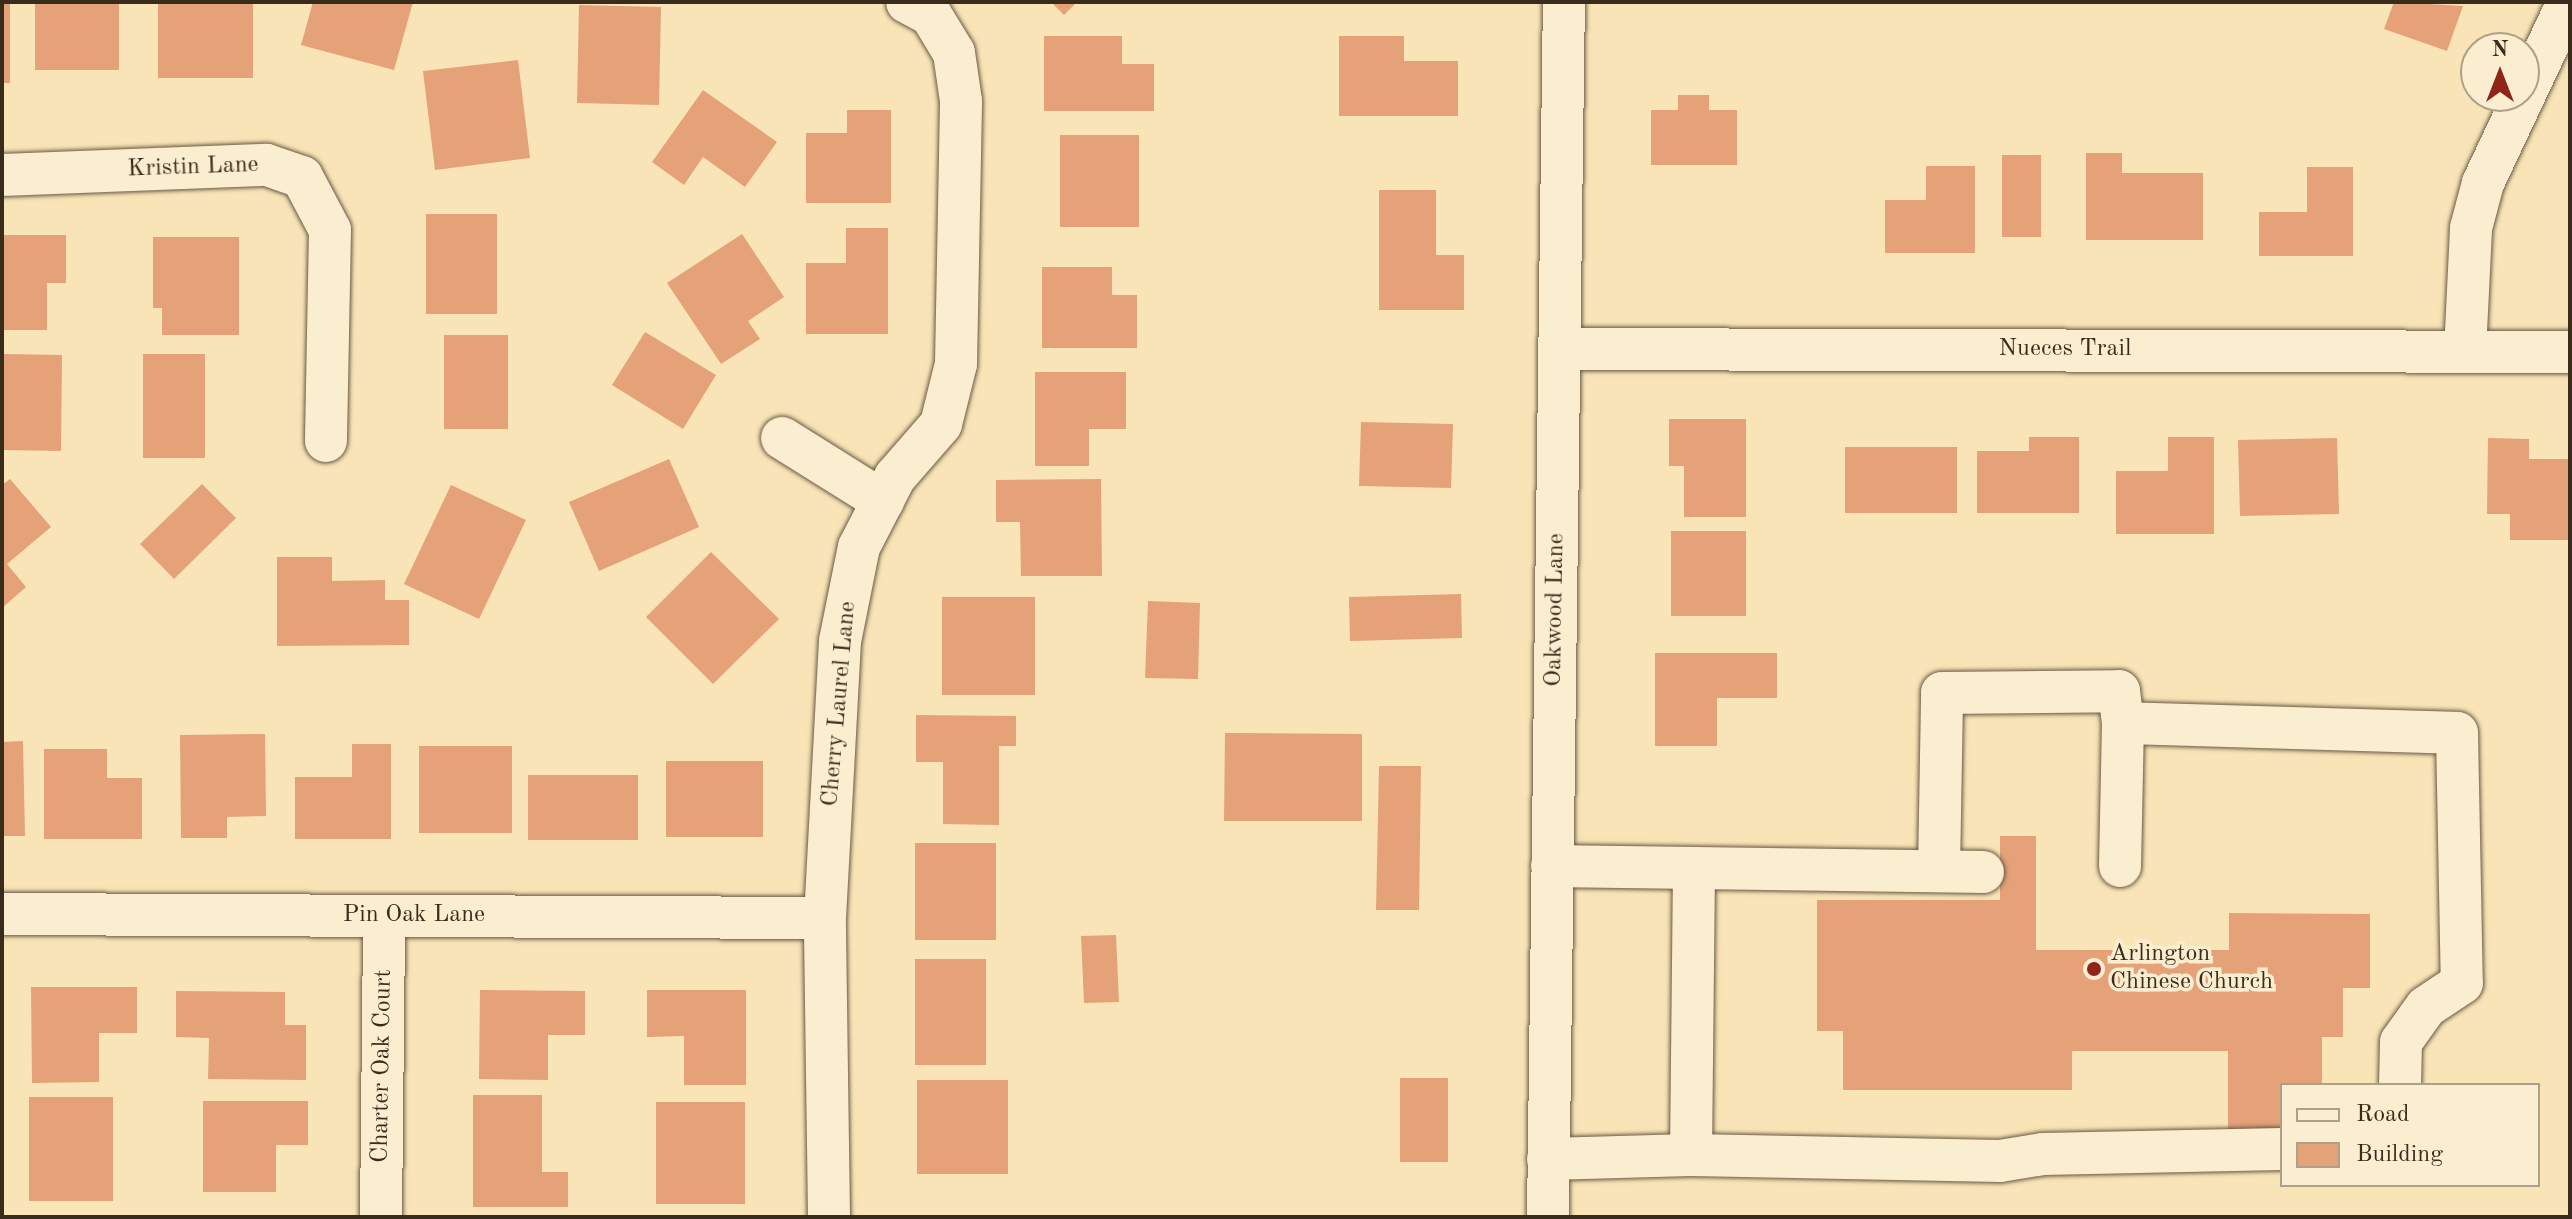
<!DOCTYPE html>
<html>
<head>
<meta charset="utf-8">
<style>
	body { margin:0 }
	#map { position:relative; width:2572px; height:1219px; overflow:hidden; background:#f9e4b7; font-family:"Old Standard TT",serif }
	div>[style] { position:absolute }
	.building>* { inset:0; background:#e5a178 }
	.roads { filter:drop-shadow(0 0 2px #695a43) drop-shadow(0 0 2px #695a43) }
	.minor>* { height:42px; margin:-21px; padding:0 21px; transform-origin:21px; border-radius:21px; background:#fbedd0 }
	.dots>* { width:22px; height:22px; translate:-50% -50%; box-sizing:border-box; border:4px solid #fbedd0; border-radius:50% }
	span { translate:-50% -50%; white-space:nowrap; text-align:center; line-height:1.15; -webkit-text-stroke:7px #fbedd0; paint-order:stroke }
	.street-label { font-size:24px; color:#392c1c }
	.poi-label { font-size:24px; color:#392c1c }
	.left { translate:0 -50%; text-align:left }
	.frame { position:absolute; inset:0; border:4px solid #392c1c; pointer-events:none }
	.legend { position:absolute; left:2280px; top:1083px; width:260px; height:104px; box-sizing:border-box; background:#fbedd0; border:2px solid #ada088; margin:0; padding:10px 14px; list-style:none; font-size:24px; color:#392c1c }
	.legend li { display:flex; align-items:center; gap:16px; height:40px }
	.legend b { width:40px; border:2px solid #ada088 }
	.north { position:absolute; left:2460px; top:32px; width:80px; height:80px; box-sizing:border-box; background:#fbedd0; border:2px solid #ada088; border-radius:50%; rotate:0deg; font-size:22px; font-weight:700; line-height:32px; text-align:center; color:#392c1c }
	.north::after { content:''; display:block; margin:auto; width:28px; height:36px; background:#8f2418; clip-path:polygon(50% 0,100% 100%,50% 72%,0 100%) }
</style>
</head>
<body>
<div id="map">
	<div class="building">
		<i style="clip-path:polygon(35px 2px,119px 2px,119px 70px,35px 70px)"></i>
		<i style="clip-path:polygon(158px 2px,253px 2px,253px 78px,158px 78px)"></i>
		<i style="clip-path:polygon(313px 2px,413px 2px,394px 70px,301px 45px)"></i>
		<i style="clip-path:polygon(1051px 2px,1077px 2px,1064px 15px)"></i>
		<i style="clip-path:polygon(2394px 2px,2463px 6px,2447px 51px,2384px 29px)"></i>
		<i style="clip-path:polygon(2px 3px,10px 3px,10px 83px,2px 83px)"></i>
		<i style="clip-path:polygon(579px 5px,661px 7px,659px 105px,577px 103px)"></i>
		<i style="clip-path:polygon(1044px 36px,1122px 36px,1122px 64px,1154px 64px,1154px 111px,1044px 111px)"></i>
		<i style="clip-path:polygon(1339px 36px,1404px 36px,1404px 61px,1458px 61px,1458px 116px,1339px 116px)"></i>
		<i style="clip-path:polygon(518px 60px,530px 158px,435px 170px,423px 71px)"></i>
		<i style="clip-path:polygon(703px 90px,777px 142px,745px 187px,703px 157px,684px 185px,652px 162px)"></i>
		<i style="clip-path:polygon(1678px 95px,1709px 95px,1709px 110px,1737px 110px,1737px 165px,1651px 165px,1651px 110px,1678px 110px)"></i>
		<i style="clip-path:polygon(847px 110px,891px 110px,891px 203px,806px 203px,806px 133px,847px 133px)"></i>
		<i style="clip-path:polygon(1060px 135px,1139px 135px,1139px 227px,1060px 227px)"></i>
		<i style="clip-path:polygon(2086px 153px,2122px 153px,2122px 173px,2203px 173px,2203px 240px,2086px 240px)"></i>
		<i style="clip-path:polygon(2002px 155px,2041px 155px,2041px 237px,2002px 237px)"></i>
		<i style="clip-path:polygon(1926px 166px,1975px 166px,1975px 253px,1885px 253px,1885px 200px,1926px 200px)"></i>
		<i style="clip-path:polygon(2307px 167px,2353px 167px,2353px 256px,2259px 256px,2259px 212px,2307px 212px)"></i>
		<i style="clip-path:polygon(1379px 190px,1436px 190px,1436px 255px,1464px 255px,1464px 310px,1379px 310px)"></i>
		<i style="clip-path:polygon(426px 214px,497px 214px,497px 314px,426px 314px)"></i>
		<i style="clip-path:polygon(846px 228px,888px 228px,888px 334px,806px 334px,806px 263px,846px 263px)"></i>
		<i style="clip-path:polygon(742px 234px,784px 297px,748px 321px,760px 339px,721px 364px,667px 283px)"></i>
		<i style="clip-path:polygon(2px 235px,66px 235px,66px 283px,47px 283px,47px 330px,2px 330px)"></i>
		<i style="clip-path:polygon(153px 237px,239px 237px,239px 335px,162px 335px,162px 308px,153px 308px)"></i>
		<i style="clip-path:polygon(1042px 267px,1112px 267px,1112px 295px,1137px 295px,1137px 348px,1042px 348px)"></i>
		<i style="clip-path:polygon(645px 332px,716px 375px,683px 429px,612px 385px)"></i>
		<i style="clip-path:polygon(444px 335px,508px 335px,508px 429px,444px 429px)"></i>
		<i style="clip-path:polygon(2px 354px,62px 355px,61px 451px,2px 450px)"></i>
		<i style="clip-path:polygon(143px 354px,205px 354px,205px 458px,143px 458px)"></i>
		<i style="clip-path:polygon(1035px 372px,1126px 372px,1126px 429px,1089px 429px,1089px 466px,1035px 466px)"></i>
		<i style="clip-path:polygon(1669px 419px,1746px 419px,1746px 517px,1684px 517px,1684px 466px,1669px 466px)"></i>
		<i style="clip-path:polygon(1361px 422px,1453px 424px,1451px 488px,1359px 486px)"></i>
		<i style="clip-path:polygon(2029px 437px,2079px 437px,2079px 513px,1977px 513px,1977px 451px,2029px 451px)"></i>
		<i style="clip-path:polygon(2168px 437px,2214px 437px,2214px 534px,2116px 534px,2116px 471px,2168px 471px)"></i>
		<i style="clip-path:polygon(2337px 438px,2339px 514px,2240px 516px,2238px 440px)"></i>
		<i style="clip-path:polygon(2488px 438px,2529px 439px,2529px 459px,2570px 459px,2570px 540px,2510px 540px,2510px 514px,2487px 514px)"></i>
		<i style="clip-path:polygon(1845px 447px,1957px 447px,1957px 513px,1845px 513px)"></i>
		<i style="clip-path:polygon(669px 459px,699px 527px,599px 571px,569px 502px)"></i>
		<i style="clip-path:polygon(10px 479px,51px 527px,7px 564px,26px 587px,2px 608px,2px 485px)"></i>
		<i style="clip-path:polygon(1101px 479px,1102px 576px,1021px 576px,1020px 522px,996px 522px,996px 480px)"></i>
		<i style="clip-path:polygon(202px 484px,236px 518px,174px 579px,140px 544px)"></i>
		<i style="clip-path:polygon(451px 485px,526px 520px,479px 619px,404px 584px)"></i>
		<i style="clip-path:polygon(1671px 531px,1746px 531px,1746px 616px,1671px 616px)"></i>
		<i style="clip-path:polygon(711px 552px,779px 619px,713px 684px,646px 617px)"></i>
		<i style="clip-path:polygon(277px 557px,332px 557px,332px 581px,385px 580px,385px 600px,409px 600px,409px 645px,277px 646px)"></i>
		<i style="clip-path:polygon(1461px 594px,1462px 638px,1350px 641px,1349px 597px)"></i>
		<i style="clip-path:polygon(942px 597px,1035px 597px,1035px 695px,942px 695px)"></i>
		<i style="clip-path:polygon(1148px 601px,1200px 603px,1198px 679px,1145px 678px)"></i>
		<i style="clip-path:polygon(1655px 653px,1777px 653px,1777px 698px,1717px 698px,1717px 746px,1655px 746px)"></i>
		<i style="clip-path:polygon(916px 715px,1016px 716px,1016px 746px,999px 746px,999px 825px,943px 824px,943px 762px,916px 762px)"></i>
		<i style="clip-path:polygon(1225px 733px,1362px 734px,1362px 821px,1224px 821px)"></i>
		<i style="clip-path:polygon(265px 734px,266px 816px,227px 817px,227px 838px,181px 838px,180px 735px)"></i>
		<i style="clip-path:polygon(23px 741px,25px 836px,2px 836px,2px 742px)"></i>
		<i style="clip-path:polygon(352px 744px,391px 744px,391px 839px,295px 839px,295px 777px,352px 777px)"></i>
		<i style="clip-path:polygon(419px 746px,512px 746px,512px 833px,419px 833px)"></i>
		<i style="clip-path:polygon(44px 749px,107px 749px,107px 778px,142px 778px,142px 839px,44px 839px)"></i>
		<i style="clip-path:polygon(666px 761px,763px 761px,763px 837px,666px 837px)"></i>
		<i style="clip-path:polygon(1379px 766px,1421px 766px,1419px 910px,1376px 910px)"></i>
		<i style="clip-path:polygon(528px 775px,638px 775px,638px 840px,528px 840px)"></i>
		<i style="clip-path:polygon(2000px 836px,2036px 836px,2036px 950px,2229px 950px,2229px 913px,2370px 914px,2370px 988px,2343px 988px,2343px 1037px,2322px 1037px,2322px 1085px,2282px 1085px,2282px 1132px,2228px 1132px,2228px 1051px,2072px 1051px,2072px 1090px,1843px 1090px,1843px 1031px,1817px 1031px,1817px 900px,2000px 900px)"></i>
		<i style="clip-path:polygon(915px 843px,996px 843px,996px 940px,915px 940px)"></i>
		<i style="clip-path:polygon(1116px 935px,1119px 1002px,1084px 1003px,1081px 936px)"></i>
		<i style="clip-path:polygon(915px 959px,986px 959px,986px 1065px,915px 1065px)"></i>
		<i style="clip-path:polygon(31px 987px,137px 987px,137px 1033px,99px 1033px,99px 1082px,32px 1083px)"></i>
		<i style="clip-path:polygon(480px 990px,585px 991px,585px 1035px,548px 1035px,548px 1080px,479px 1079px)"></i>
		<i style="clip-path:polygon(647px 990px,746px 990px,746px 1085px,684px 1085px,684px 1036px,647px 1037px)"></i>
		<i style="clip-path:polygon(176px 991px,285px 992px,285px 1025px,306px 1025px,306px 1080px,208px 1079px,209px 1038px,176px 1037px)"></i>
		<i style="clip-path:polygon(1400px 1078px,1448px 1078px,1448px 1162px,1400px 1162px)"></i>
		<i style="clip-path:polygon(917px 1080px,1008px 1080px,1008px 1174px,917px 1174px)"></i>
		<i style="clip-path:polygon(473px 1095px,542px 1095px,542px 1172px,568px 1172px,568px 1207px,473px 1207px)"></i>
		<i style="clip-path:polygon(29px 1097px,113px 1097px,113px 1201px,29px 1201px)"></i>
		<i style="clip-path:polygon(203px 1101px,308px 1101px,308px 1145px,276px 1145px,276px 1192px,203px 1192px)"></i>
		<i style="clip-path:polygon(656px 1102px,745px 1102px,745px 1204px,656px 1204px)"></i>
	</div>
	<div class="roads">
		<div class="minor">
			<i style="left:2px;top:175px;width:265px;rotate:-2.2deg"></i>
			<i style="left:267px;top:165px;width:37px;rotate:19deg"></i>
			<i style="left:302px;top:177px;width:60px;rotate:62.2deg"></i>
			<i style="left:330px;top:230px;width:211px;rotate:91.1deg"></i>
			<i style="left:1560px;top:349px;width:1010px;rotate:0.17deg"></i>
			<i style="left:2465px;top:352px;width:124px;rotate:-87.2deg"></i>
			<i style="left:2471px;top:228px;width:47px;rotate:-75.1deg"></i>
			<i style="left:2483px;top:183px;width:200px;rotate:-64.8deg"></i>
			<i style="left:782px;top:438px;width:119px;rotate:32deg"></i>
			<i style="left:1552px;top:866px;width:431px;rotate:0.8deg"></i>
			<i style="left:2120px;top:866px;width:143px;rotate:-88.8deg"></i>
			<i style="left:1939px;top:871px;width:178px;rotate:-89deg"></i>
			<i style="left:1942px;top:693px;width:177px;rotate:-0.6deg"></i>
			<i style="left:2119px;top:691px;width:32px;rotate:83deg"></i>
			<i style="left:2123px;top:723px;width:334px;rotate:1.7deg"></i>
			<i style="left:2457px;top:733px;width:250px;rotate:88.9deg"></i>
			<i style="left:2462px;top:983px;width:43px;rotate:146.3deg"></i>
			<i style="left:2426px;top:1007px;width:43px;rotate:125.5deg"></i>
			<i style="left:2401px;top:1042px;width:43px;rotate:91.3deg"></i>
			<i style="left:2px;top:914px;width:823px;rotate:0.28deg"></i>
			<i style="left:1691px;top:1155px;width:309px;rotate:1.1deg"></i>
			<i style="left:2000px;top:1161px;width:44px;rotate:-9.2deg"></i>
			<i style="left:2043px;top:1154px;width:239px;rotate:-1.2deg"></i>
			<i style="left:1548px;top:1159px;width:143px;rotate:-1.6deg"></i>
			<i style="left:1691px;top:1155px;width:287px;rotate:-89.4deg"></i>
			<i style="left:381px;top:1217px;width:301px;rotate:-89.4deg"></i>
			<i style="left:829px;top:1217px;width:299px;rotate:-90.8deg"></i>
			<i style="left:825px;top:918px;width:277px;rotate:-86.9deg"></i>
			<i style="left:840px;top:641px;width:96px;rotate:-78.6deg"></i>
			<i style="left:859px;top:547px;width:79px;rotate:-62.8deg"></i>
			<i style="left:895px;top:477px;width:70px;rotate:-49deg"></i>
			<i style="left:941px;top:424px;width:62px;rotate:-76deg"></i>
			<i style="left:956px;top:364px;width:263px;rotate:-88.9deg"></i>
			<i style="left:961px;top:101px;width:49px;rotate:-98.3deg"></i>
			<i style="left:954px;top:53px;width:44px;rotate:-121.2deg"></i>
			<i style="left:931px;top:15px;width:27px;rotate:-152deg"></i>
			<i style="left:1548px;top:1217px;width:1215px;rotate:-89.25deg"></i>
		</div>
	</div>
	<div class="dots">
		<i style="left:2094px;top:969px;background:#8f2418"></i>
	</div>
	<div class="street-label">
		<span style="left:193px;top:168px;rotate:-2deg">Kristin Lane</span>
		<span style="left:2065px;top:350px">Nueces Trail</span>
		<span style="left:1556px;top:610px;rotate:-89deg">Oakwood Lane</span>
		<span style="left:840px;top:704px;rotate:-85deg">Cherry Laurel Lane</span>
		<span style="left:414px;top:916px">Pin Oak Lane</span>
		<span style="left:383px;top:1066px;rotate:-89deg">Charter Oak Court</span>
	</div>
	<div class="poi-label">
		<span class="left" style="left:2110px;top:969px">Arlington<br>Chinese Church</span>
	</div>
	<div class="frame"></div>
	<ul class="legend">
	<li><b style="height:10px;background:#fbedd0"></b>Road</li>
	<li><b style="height:22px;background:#e5a178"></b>Building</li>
	</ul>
	<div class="north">N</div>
</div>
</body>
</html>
